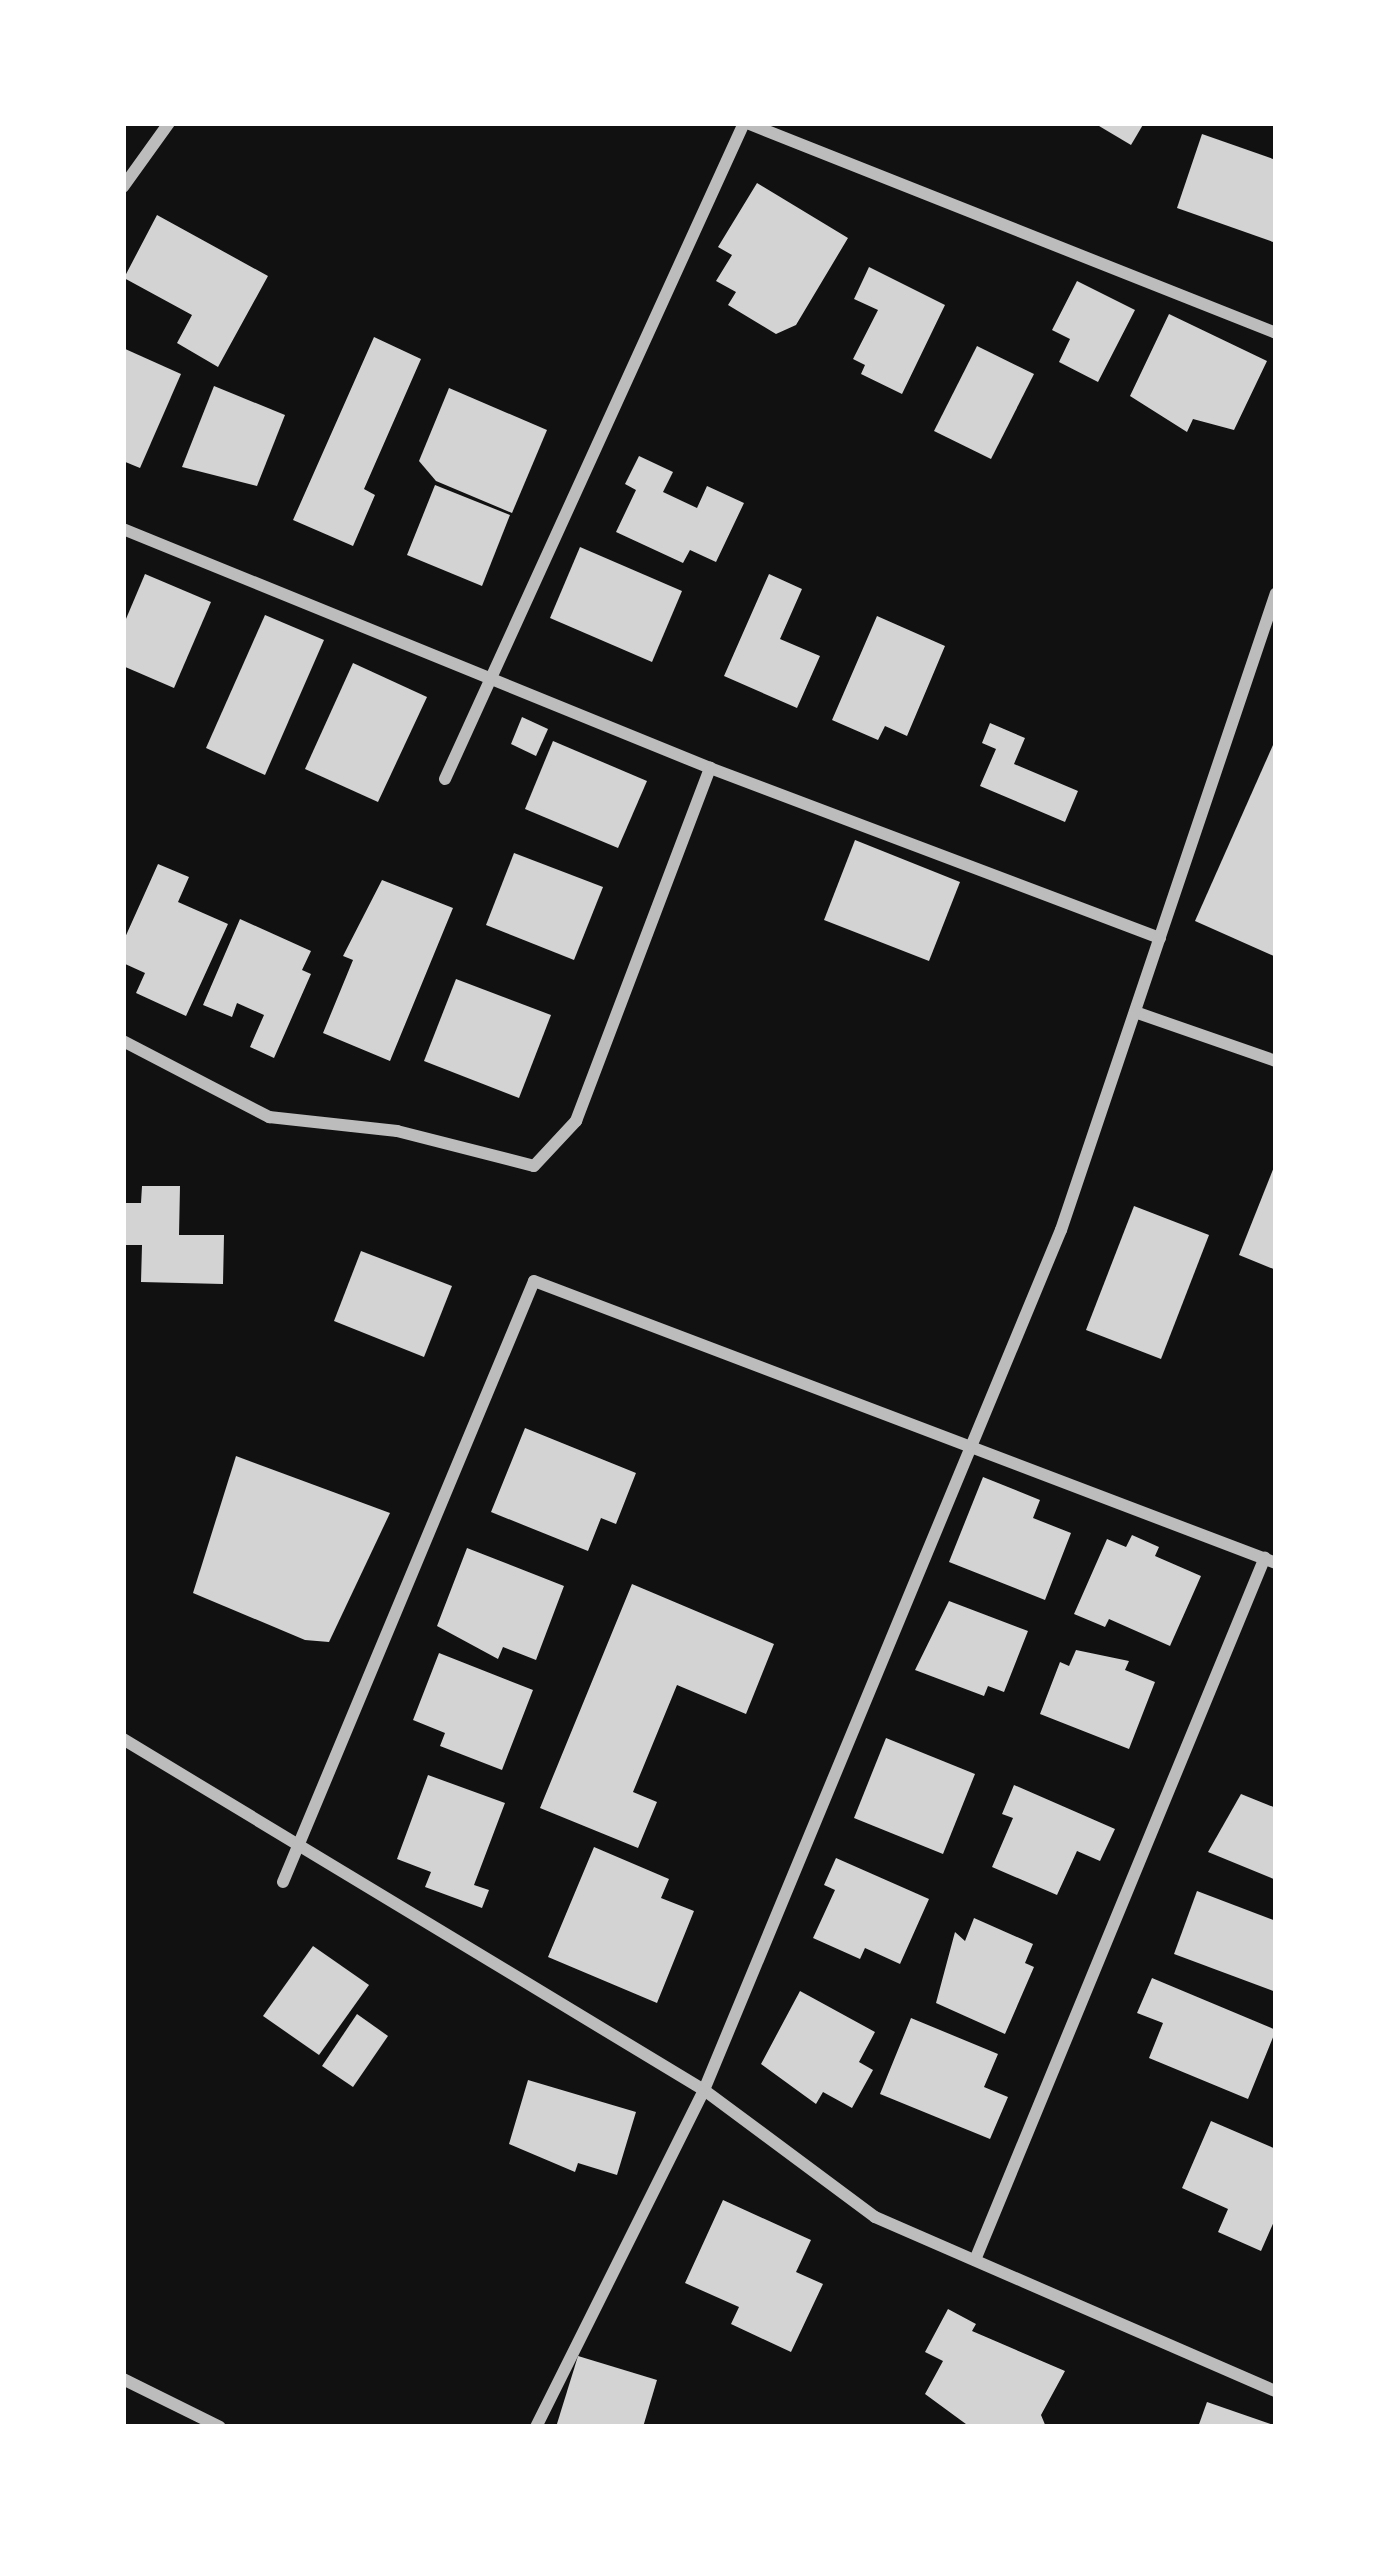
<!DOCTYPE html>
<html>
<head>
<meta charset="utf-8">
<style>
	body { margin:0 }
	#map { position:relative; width:1399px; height:2550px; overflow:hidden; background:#111; font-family:"Fira Sans Condensed",sans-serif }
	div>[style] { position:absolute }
	.building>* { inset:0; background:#d3d3d3 }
	.minor>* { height:12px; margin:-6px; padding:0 6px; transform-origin:6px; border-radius:6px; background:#bcbcbc }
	span { translate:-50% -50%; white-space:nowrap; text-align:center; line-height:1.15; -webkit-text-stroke:10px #fff; paint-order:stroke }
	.frame { position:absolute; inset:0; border:126px solid #fff; pointer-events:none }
</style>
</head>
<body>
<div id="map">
	<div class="building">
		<i style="clip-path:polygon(1094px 123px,1144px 123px,1131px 145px)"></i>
		<i style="clip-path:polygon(1202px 134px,1276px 160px,1276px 243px,1177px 208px)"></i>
		<i style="clip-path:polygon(757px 183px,848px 238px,796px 325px,776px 334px,728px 305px,736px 292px,716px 281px,732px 255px,718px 247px)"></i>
		<i style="clip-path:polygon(157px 215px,268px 276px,218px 367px,177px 343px,192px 315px,124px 278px)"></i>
		<i style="clip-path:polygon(869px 267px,945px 305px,902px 394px,861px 374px,865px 365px,853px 359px,878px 310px,854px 299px)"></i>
		<i style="clip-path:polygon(1077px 281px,1135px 310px,1098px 382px,1059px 362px,1070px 339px,1052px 330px)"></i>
		<i style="clip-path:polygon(1169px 314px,1267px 361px,1234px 430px,1193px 419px,1187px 432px,1130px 396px)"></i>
		<i style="clip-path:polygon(374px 337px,421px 359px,364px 489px,375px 495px,353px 546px,293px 520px)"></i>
		<i style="clip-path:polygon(977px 346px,1034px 374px,991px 459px,934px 431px)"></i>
		<i style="clip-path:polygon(123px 348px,181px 374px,140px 468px,123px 461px)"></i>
		<i style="clip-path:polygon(214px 386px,285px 415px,257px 486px,182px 467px)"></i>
		<i style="clip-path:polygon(449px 388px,547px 430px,512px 513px,436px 481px,419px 461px)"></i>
		<i style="clip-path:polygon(639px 456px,673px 472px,663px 492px,697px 508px,707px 486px,744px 503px,716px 562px,690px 550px,683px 563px,616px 532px,636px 490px,625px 484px)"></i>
		<i style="clip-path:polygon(435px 485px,510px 515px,482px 586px,407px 555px)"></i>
		<i style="clip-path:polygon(580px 547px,682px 591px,652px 662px,550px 618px)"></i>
		<i style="clip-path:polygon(145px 574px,211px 602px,174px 688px,123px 666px,123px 626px)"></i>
		<i style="clip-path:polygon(769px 574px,802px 589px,780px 639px,820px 656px,797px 708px,724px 676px)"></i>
		<i style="clip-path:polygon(265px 615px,324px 640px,265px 775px,206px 748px)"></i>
		<i style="clip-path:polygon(877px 616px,945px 646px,907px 736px,885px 726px,878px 740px,832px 720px)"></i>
		<i style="clip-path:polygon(353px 663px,427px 697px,378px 802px,305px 769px)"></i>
		<i style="clip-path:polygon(522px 717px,548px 729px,536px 756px,511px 744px)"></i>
		<i style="clip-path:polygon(990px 723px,1025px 738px,1014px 764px,1078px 791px,1065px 822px,980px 786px,996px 749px,982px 743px)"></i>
		<i style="clip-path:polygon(553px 741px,647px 781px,618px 848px,525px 809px)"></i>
		<i style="clip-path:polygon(1273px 745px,1276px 746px,1276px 957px,1195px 921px)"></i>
		<i style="clip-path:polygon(855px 840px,960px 882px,929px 961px,824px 920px)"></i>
		<i style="clip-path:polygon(514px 853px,603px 887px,574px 960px,486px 925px)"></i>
		<i style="clip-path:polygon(158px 864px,189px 877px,178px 902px,228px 924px,186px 1016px,136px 993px,145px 973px,123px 963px,123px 942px)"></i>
		<i style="clip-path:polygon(382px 880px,453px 908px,390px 1061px,323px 1033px,353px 960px,343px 956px)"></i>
		<i style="clip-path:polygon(240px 919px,311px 951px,302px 970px,311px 974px,274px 1058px,250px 1047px,264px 1015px,237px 1003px,232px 1017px,203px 1005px)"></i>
		<i style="clip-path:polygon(456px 979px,551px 1015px,519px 1098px,424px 1061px)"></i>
		<i style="clip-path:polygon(1276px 1162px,1276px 1270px,1239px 1255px)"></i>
		<i style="clip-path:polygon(142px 1186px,180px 1186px,179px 1235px,224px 1235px,223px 1284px,141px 1282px,142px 1245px,123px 1245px,123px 1203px,141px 1203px)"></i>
		<i style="clip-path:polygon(1134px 1206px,1209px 1235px,1161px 1359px,1086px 1330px)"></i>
		<i style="clip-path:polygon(361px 1251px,452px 1286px,424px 1357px,334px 1321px)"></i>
		<i style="clip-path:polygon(525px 1428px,636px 1473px,616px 1524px,601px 1518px,588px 1551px,491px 1512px)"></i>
		<i style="clip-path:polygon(236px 1456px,390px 1513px,329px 1642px,305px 1640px,193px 1593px)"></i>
		<i style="clip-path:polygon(983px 1477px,1040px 1500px,1033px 1518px,1071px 1533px,1045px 1600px,949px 1562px)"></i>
		<i style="clip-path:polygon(1132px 1535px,1159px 1547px,1155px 1556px,1201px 1576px,1170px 1646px,1109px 1619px,1105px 1627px,1074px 1614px,1107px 1539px,1126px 1547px)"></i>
		<i style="clip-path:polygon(467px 1548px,564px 1586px,536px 1660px,503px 1647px,498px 1659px,437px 1626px)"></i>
		<i style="clip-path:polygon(632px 1584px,774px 1644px,746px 1714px,677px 1685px,633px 1792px,657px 1802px,638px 1848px,540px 1808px)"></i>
		<i style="clip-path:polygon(949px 1601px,1028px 1631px,1004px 1692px,988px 1686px,984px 1696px,915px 1670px)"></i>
		<i style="clip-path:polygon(1076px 1650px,1129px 1661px,1125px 1670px,1155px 1682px,1129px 1749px,1040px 1714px,1060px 1662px,1069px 1666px)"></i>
		<i style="clip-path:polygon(439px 1653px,533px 1690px,502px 1770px,440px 1746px,445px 1733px,413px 1720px)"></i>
		<i style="clip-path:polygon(886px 1738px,975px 1774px,943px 1854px,854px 1818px)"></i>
		<i style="clip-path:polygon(428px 1775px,505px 1803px,474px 1885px,489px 1890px,482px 1908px,425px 1887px,431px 1872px,397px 1859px)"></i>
		<i style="clip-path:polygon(1014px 1785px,1115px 1829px,1100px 1861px,1077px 1851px,1057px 1895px,992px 1867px,1013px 1818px,1002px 1814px)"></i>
		<i style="clip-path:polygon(1241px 1794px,1276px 1808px,1276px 1880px,1208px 1852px)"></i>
		<i style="clip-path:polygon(594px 1847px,669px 1879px,661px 1898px,694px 1911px,657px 2003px,548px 1957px)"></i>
		<i style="clip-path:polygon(836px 1858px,929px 1899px,900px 1964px,865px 1948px,860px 1959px,813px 1938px,835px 1890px,824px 1885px)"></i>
		<i style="clip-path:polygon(1197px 1891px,1276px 1921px,1276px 1992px,1174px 1954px)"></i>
		<i style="clip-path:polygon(974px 1918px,1033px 1944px,1025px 1963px,1034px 1967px,1005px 2034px,936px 2003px,955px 1932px,965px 1941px)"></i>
		<i style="clip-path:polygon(313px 1946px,369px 1985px,319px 2055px,263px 2016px)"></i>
		<i style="clip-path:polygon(1152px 1978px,1276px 2030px,1248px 2099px,1149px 2058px,1163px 2023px,1137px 2013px)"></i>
		<i style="clip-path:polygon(800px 1991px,875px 2032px,859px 2062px,873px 2070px,852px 2108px,823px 2092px,816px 2104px,761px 2064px)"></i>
		<i style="clip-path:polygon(357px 2014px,388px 2036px,353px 2087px,322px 2066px)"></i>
		<i style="clip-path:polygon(911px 2018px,998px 2054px,984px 2087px,1008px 2097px,990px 2139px,880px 2094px)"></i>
		<i style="clip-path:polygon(528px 2080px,636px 2112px,617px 2175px,578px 2163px,575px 2172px,509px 2144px)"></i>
		<i style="clip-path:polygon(1211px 2121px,1276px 2149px,1276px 2217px,1261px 2251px,1218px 2232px,1228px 2209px,1182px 2188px)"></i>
		<i style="clip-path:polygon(723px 2200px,811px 2240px,796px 2272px,823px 2284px,791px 2352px,731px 2324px,739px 2307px,685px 2283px)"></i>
		<i style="clip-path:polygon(948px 2309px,976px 2324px,972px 2331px,1065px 2371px,1041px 2415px,1046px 2427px,970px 2427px,925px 2394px,943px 2361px,925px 2352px)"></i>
		<i style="clip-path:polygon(578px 2356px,657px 2380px,643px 2427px,556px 2427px)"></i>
		<i style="clip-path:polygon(1207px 2402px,1276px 2426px,1276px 2427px,1198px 2427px)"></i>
	</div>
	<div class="minor">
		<i style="left:747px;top:123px;width:569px;rotate:21.65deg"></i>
		<i style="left:123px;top:187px;width:79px;rotate:-54.3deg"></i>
		<i style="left:123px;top:529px;width:634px;rotate:22.15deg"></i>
		<i style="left:710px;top:768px;width:481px;rotate:20.7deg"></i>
		<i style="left:445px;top:779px;width:721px;rotate:-65.5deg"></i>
		<i style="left:1135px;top:1012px;width:149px;rotate:19.2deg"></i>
		<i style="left:123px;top:1041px;width:165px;rotate:27.5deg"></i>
		<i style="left:269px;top:1117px;width:129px;rotate:6.2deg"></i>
		<i style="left:397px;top:1131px;width:141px;rotate:14.3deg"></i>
		<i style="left:534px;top:1166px;width:62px;rotate:-47deg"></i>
		<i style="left:576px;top:1121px;width:378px;rotate:-69.2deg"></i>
		<i style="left:123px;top:1739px;width:679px;rotate:31.14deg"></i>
		<i style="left:704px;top:2090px;width:213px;rotate:36.6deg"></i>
		<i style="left:875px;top:2217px;width:437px;rotate:23.5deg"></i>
		<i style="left:283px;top:1882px;width:651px;rotate:-67.33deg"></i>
		<i style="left:534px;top:1281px;width:794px;rotate:20.81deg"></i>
		<i style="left:975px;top:2260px;width:760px;rotate:-67.58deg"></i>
		<i style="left:123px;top:2379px;width:108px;rotate:26.3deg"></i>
		<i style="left:536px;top:2427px;width:377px;rotate:-63.5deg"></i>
		<i style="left:704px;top:2090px;width:931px;rotate:-67.46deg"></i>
		<i style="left:1061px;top:1230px;width:672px;rotate:-71.35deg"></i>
	</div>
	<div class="frame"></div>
</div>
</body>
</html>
